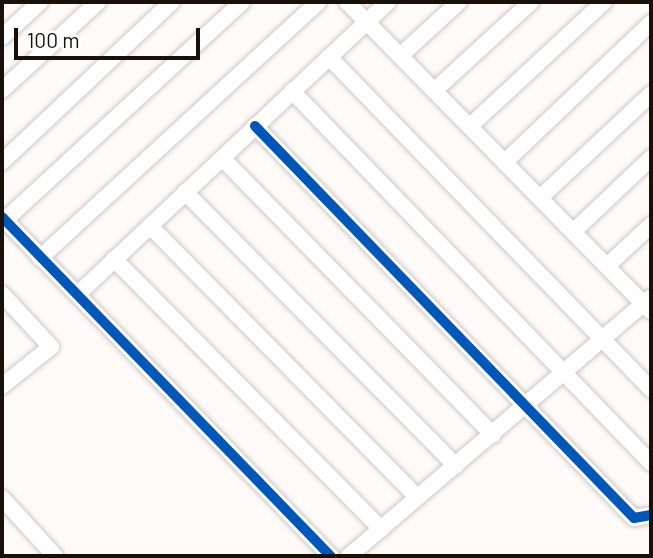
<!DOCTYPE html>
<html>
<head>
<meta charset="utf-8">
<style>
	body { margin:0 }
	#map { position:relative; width:653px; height:558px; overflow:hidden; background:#fdfaf8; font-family:Barlow,sans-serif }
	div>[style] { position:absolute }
	.roads { filter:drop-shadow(0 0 2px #cec8c4) drop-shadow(0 0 2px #cec8c4) }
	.minor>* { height:16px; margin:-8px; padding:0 8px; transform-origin:8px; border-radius:8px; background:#fffefe }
	.cycleway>* { height:10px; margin:-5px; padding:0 5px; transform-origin:5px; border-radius:5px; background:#0057b8 }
	span { translate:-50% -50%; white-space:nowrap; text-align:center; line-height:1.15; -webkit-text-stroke:6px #fff; paint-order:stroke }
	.frame { position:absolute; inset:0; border:4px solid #181009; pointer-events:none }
	.scale { position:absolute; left:14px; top:28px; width:186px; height:32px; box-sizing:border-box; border:4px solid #181009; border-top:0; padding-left:9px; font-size:21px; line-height:24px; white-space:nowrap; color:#181009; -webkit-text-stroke:5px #fff; paint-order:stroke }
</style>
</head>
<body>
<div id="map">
	<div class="roads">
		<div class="minor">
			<i style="left:347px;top:2px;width:433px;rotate:45.5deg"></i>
			<i style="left:2px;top:37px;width:52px;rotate:-42.6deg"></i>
			<i style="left:400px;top:56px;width:80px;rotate:-42.5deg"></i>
			<i style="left:329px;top:57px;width:463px;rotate:45.9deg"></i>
			<i style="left:2px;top:90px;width:130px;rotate:-42.5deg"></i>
			<i style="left:435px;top:90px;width:130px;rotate:-42.5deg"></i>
			<i style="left:292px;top:91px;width:517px;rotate:46.02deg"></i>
			<i style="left:255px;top:126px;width:545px;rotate:45.97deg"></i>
			<i style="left:634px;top:518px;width:17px;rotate:-10deg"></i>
			<i style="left:470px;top:126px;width:183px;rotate:-42.8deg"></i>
			<i style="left:223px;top:159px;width:386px;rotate:45.6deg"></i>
			<i style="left:506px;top:161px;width:200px;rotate:-43.6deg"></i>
			<i style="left:2px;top:162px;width:233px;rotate:-43.3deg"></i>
			<i style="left:185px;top:192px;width:385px;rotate:45.3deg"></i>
			<i style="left:542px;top:196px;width:149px;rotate:-43.1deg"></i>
			<i style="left:2px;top:217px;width:472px;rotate:45.9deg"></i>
			<i style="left:5px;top:220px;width:322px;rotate:-42.6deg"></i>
			<i style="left:150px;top:226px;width:380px;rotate:45.4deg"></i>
			<i style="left:575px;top:230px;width:105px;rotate:-43.5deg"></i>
			<i style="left:40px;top:258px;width:378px;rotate:-42.6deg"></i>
			<i style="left:114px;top:259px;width:380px;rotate:45.3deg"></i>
			<i style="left:607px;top:266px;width:60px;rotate:-43deg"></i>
			<i style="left:2px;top:294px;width:72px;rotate:47.2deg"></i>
			<i style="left:51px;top:347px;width:63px;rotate:141.5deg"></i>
			<i style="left:78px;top:294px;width:426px;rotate:-43.3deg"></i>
			<i style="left:2px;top:498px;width:79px;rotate:47.6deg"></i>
			<i style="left:349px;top:556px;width:396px;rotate:-40.6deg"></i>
		</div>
	</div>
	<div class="cycleway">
		<i style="left:255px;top:126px;width:545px;rotate:45.97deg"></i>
		<i style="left:634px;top:518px;width:17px;rotate:-10deg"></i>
		<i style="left:2px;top:217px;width:472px;rotate:45.9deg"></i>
	</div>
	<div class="frame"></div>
	<div class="scale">100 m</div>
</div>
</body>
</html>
